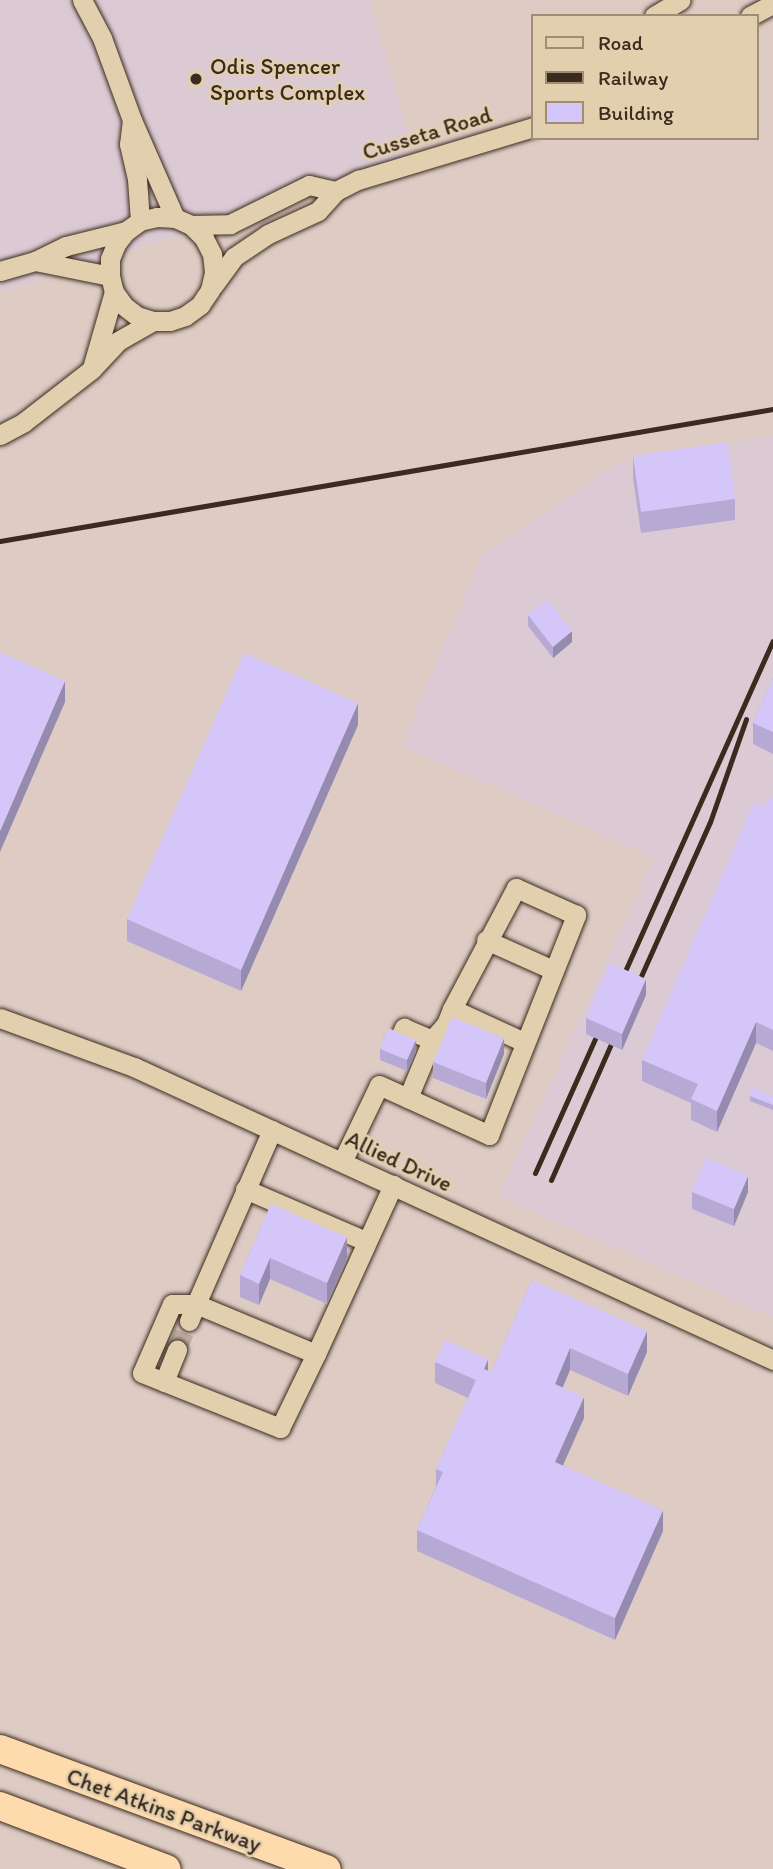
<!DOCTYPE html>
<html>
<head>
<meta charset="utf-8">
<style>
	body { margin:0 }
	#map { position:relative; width:773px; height:1869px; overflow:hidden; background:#deccc4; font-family:Itim,sans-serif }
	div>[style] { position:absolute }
	.built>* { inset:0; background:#dbcad4 }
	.minor-tunnel>* { height:19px; margin-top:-9.5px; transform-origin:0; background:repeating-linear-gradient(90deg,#bdaca3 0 19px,transparent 0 29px) }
	.roads { filter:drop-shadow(0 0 2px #3b2a1e) drop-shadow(0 0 2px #3b2a1e) }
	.minor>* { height:19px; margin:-9.5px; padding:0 9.5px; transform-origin:9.5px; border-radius:9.5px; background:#e2cfad }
	.highway>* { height:28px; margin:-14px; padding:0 14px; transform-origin:14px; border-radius:14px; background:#fedbac }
	.rail>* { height:5px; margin:-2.5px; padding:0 2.5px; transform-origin:2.5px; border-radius:2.5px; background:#3b2a1e }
	.wall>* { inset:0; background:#b6aad5 }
	.shaded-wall>* { inset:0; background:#948bae }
	.building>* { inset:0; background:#d4c6f8 }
	.dots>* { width:19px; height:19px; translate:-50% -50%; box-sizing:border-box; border:4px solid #e2cfad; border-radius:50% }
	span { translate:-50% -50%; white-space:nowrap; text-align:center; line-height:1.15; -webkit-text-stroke:5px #e2cfad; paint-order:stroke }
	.poi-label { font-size:23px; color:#3b2a1e }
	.left { translate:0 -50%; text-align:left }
	.street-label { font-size:23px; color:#3b2a1e }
	.legend { position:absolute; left:531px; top:14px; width:228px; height:126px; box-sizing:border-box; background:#e2cfad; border:2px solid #9f8d74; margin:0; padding:9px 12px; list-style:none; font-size:21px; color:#3b2a1e }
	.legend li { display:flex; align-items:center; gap:14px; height:35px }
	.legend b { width:35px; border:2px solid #9f8d74 }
</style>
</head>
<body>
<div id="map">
	<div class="built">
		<i style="clip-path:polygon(0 0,370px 0,415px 158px,0 293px)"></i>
		<i style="clip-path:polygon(773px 435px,773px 1317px,498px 1197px,654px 857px,401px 746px,482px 555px,615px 464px)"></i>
	</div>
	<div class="minor-tunnel">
		<i style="left:177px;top:1350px;width:31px;rotate:-68deg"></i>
	</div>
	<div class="roads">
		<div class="minor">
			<i style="left:82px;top:0;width:43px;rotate:62.2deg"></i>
			<i style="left:102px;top:38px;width:87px;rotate:69.9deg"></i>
			<i style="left:132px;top:120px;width:107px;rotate:66.3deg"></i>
			<i style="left:654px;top:16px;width:31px;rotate:-31deg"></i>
			<i style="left:750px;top:16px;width:26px;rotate:-28deg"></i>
			<i style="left:132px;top:120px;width:24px;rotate:97deg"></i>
			<i style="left:129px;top:144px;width:36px;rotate:77deg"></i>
			<i style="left:137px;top:179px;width:42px;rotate:85.9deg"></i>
			<i style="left:191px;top:225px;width:39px;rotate:-1deg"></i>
			<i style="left:230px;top:224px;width:88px;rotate:-26.3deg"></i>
			<i style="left:309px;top:185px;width:28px;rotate:13deg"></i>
			<i style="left:35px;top:261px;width:76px;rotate:11.3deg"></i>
			<i style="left:0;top:271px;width:36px;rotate:-16deg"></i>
			<i style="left:35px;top:261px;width:34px;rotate:-26deg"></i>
			<i style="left:66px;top:246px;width:62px;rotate:-14deg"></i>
			<i style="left:213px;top:286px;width:36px;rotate:-54deg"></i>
			<i style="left:234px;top:257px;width:41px;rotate:-34.1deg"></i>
			<i style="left:268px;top:234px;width:55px;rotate:-24.7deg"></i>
			<i style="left:318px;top:211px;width:27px;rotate:-48deg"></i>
			<i style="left:336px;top:191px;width:25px;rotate:-27deg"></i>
			<i style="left:358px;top:180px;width:183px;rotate:-16.8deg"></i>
			<i style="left:92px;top:368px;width:79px;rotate:-73.9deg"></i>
			<i style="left:0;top:435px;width:27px;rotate:-28deg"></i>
			<i style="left:24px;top:422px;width:86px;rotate:-37.9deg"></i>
			<i style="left:92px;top:369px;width:38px;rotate:-47deg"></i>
			<i style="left:118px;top:341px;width:40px;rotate:-29.7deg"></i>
			<i style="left:153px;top:321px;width:17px"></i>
			<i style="left:170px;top:321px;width:16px;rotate:-18deg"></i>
			<i style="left:185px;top:316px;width:19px;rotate:-36deg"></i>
			<i style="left:200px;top:305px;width:18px;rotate:-56deg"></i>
			<i style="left:210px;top:290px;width:18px;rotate:-77deg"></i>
			<i style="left:214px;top:272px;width:18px;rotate:-96deg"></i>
			<i style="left:212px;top:254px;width:18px;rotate:-117deg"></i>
			<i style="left:204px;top:238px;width:18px;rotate:-135deg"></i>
			<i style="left:191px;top:225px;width:17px;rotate:-156deg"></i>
			<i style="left:175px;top:218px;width:18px;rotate:-177deg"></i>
			<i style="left:157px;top:217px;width:17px;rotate:167deg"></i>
			<i style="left:140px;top:221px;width:17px;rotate:144deg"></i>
			<i style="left:126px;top:231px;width:16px;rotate:128deg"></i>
			<i style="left:116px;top:244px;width:16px;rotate:112deg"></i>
			<i style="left:110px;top:259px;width:17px;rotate:90deg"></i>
			<i style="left:110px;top:276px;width:16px;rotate:76deg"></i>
			<i style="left:114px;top:292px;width:17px;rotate:54deg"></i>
			<i style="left:124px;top:306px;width:16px;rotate:38deg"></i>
			<i style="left:137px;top:316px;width:17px;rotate:17deg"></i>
			<i style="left:486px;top:940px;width:73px;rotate:24.1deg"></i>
			<i style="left:0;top:1018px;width:143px;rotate:20.1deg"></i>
			<i style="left:134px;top:1067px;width:703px;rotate:24.63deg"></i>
			<i style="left:432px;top:1040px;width:21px;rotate:-49deg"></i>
			<i style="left:446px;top:1024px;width:16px;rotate:-68deg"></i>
			<i style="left:397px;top:1043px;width:17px;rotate:-65deg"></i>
			<i style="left:404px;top:1028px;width:30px;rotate:23deg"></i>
			<i style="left:432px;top:1040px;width:63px;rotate:112.5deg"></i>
			<i style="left:272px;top:1130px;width:190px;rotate:113.6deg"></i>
			<i style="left:196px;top:1304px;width:130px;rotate:22.6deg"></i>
			<i style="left:316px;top:1354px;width:186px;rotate:-65.5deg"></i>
			<i style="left:342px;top:1162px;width:85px;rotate:-64.3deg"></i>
			<i style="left:379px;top:1085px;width:121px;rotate:24.4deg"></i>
			<i style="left:489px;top:1135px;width:237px;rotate:-68.4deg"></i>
			<i style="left:576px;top:915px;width:66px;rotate:-155.8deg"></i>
			<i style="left:516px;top:888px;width:137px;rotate:117.9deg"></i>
			<i style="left:452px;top:1009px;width:79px;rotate:24.6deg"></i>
			<i style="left:245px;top:1189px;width:132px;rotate:23.3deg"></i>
			<i style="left:189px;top:1321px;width:18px;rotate:-68deg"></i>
			<i style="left:196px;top:1304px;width:24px;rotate:180deg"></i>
			<i style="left:172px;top:1304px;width:75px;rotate:113.5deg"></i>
			<i style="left:142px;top:1373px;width:149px;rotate:21.7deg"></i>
			<i style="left:280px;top:1428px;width:82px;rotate:-64.1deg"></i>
			<i style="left:164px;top:1382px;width:35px;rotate:-68deg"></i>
		</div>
		<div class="highway">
			<i style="left:0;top:1749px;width:348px;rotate:20.2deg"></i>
			<i style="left:0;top:1806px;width:178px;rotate:20.7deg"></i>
		</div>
	</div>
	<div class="rail">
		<i style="left:0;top:541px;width:784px;rotate:-9.69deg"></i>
		<i style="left:617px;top:989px;width:381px;rotate:-65.9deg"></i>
		<i style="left:633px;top:994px;width:188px;rotate:-65.9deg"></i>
		<i style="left:710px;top:822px;width:109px;rotate:-70.7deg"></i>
		<i style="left:535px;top:1173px;width:167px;rotate:-65.9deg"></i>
		<i style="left:551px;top:1180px;width:168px;rotate:-66.2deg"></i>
	</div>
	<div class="wall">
		<i style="clip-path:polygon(633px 456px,735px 499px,735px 520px,641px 533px,633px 477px)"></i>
		<i style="clip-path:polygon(528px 615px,572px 642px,553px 658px,528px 626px)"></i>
		<i style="clip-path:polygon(773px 678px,773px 754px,753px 744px,753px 723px)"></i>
		<i style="clip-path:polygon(358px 725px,241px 991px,127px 941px,127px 919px)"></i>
		<i style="clip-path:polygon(773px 799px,773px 1051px,756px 1043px,717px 1132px,691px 1120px,691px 1103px,642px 1081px,642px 1060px,764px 807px)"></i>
		<i style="clip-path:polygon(646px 995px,622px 1050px,586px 1034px,586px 1018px)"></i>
		<i style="clip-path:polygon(380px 1049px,416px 1051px,407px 1071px,380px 1060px)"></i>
		<i style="clip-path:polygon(504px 1054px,486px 1099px,433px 1078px,433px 1062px)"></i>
		<i style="clip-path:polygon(750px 1096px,773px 1096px,773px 1110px,750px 1101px)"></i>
		<i style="clip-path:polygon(692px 1192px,748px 1192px,734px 1226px,692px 1209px)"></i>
		<i style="clip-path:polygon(271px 1204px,347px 1258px,327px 1304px,270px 1279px,259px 1305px,240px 1297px,240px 1275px)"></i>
		<i style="clip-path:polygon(532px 1280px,647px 1352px,628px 1396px,570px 1370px,563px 1387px,584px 1418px,563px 1465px,663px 1531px,615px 1640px,417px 1551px,417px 1530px,436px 1487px,436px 1469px,468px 1398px,435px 1383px,435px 1362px,491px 1372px)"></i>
	</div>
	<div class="shaded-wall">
		<i style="clip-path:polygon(572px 631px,572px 642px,553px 658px,553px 647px)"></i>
		<i style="clip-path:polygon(65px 681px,65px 702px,0 852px,0 831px)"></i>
		<i style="clip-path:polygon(358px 703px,358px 725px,241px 991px,241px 970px)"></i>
		<i style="clip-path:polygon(646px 979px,646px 995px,622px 1050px,622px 1034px)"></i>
		<i style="clip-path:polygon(756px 1022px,756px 1043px,717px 1132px,717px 1111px)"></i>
		<i style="clip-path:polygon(504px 1038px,504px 1054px,486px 1099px,486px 1083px)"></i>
		<i style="clip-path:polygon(416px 1040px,416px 1051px,407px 1071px,407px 1060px)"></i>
		<i style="clip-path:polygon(748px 1176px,748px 1192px,734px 1226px,734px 1209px)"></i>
		<i style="clip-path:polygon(347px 1237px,347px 1258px,327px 1304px,327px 1283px)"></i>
		<i style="clip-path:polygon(270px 1258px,270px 1279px,259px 1305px,259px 1284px)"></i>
		<i style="clip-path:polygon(647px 1331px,647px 1352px,628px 1396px,628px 1374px)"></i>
		<i style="clip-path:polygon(570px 1348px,570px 1370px,555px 1405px,555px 1384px)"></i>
		<i style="clip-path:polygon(488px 1359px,488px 1381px,484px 1369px)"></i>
		<i style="clip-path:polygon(584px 1397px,584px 1418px,555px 1483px,555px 1462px)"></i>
		<i style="clip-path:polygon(663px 1510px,663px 1531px,615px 1640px,615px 1618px)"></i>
	</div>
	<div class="building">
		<i style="clip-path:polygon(727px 442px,735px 499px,641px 512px,633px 456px)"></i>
		<i style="clip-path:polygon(547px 600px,572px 631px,553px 647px,528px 615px)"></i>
		<i style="clip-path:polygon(0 652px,65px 681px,0 831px)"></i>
		<i style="clip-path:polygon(244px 653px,358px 703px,241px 970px,127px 919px)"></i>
		<i style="clip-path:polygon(773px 678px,773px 732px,753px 723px)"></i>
		<i style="clip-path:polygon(768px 797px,773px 799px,773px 1030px,756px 1022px,717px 1111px,691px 1099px,698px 1084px,642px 1060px,754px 803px,764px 807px)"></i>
		<i style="clip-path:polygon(610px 963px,646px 979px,622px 1034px,586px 1018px)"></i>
		<i style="clip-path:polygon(452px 1017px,504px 1038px,486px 1083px,433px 1062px)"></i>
		<i style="clip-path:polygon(388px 1028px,416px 1040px,407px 1060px,380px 1049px)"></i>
		<i style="clip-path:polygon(753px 1088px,773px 1096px,773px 1105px,750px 1096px)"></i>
		<i style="clip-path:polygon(706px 1158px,748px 1176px,734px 1209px,692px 1192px)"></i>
		<i style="clip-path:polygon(271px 1204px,347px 1237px,327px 1283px,270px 1258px,259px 1284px,240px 1275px)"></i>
		<i style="clip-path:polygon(532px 1280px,647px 1331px,628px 1374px,570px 1348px,555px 1384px,584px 1397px,555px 1462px,663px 1510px,615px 1618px,417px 1530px,443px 1472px,436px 1469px,476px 1380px,435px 1362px,445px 1340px,488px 1359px,484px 1369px,491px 1372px)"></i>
	</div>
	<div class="dots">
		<i style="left:196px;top:79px;background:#3b2a1e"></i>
	</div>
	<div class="poi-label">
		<span class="left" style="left:210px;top:79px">Odis Spencer<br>Sports Complex</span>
	</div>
	<div class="street-label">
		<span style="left:427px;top:133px;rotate:-17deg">Cusseta Road</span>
		<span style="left:399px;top:1161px;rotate:25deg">Allied Drive</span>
		<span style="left:164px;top:1810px;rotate:20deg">Chet Atkins Parkway</span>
	</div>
	<ul class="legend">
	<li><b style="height:9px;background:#e2cfad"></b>Road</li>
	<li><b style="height:9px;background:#3b2a1e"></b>Railway</li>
	<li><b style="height:19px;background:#d4c6f8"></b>Building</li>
	</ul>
</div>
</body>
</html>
